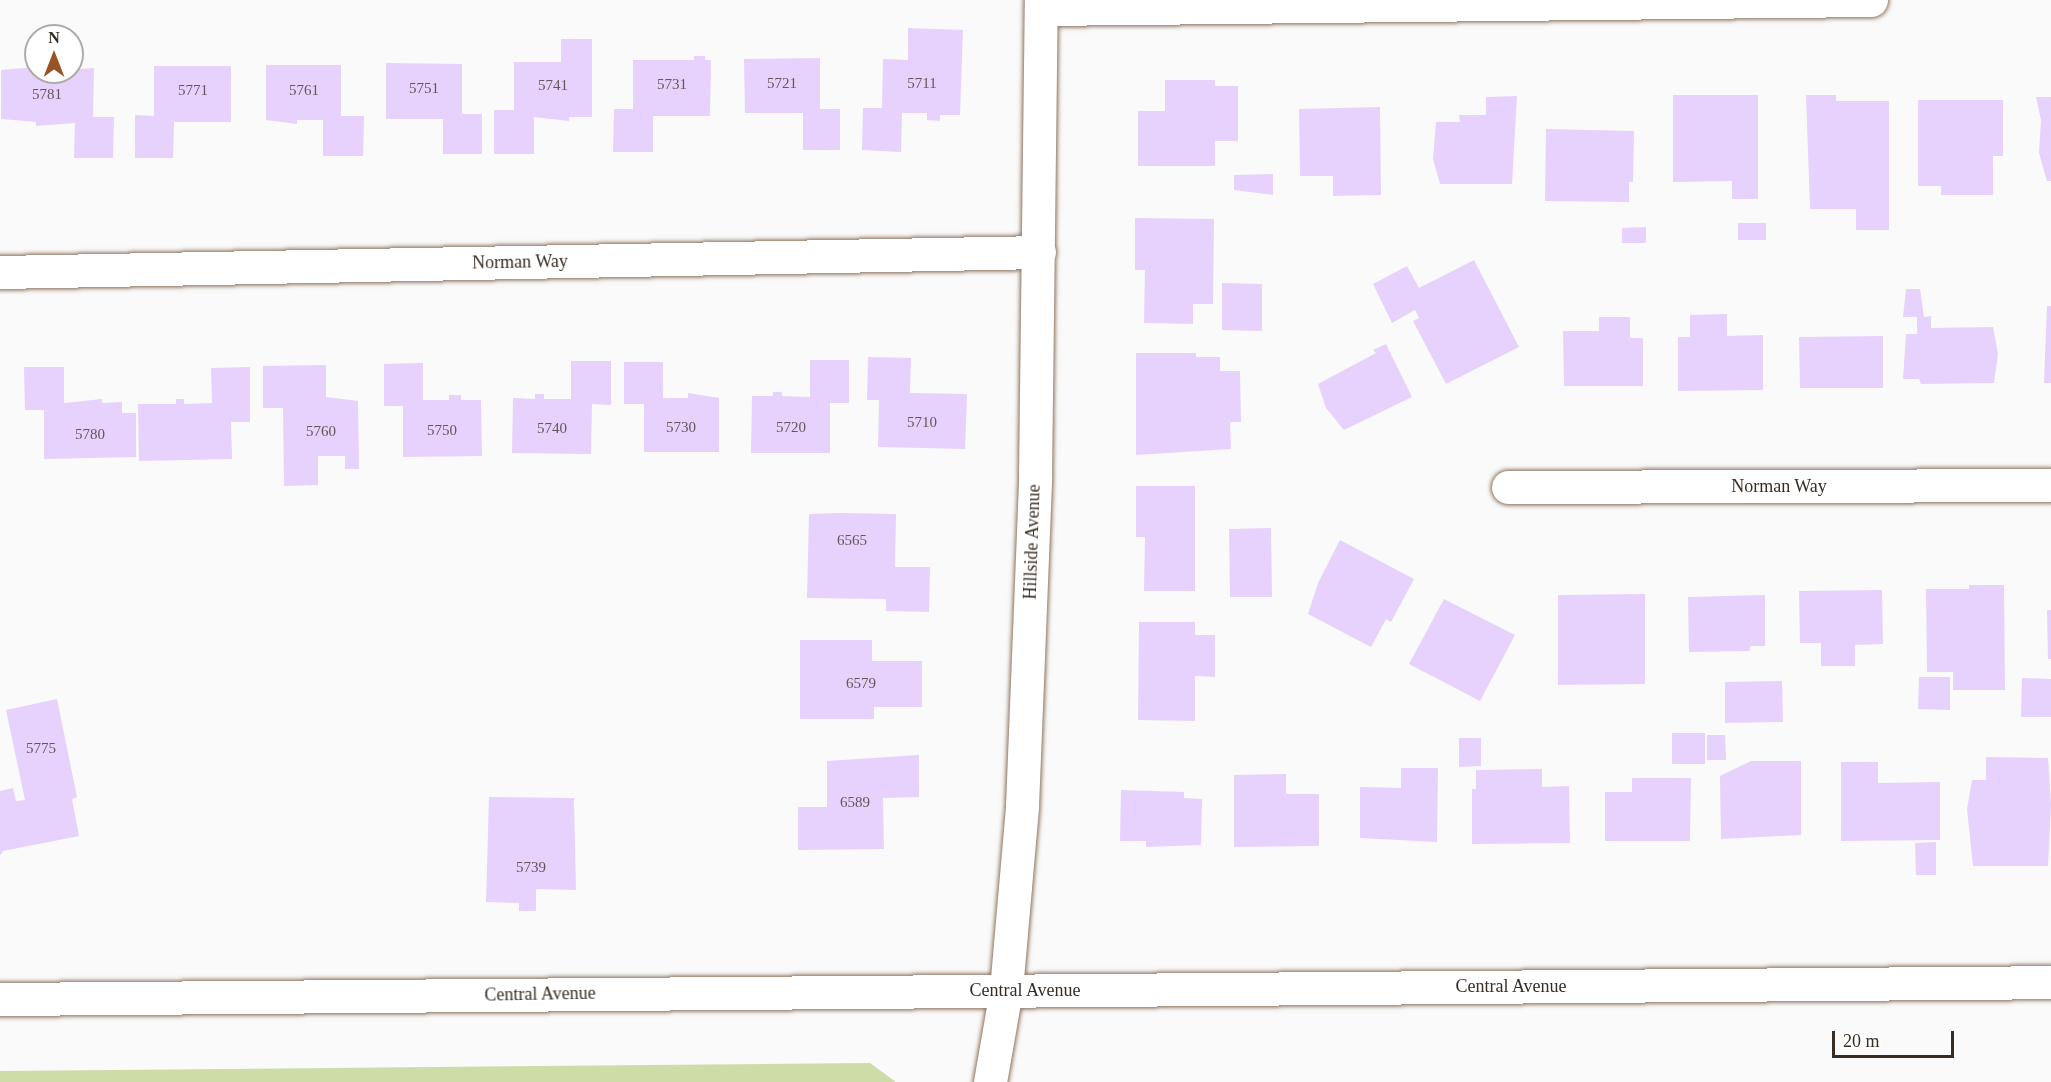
<!DOCTYPE html>
<html>
<head>
<meta charset="utf-8">
<style>
	body { margin:0 }
	#map { position:relative; width:2051px; height:1082px; overflow:hidden; background:#fafafa; font-family:Georgia,serif }
	div>[style] { position:absolute }
	.green>* { inset:0; background:#cedda8 }
	.building>* { inset:0; background:#e6d2fc }
	.roads { filter:drop-shadow(0 0 2px #8f7560) drop-shadow(0 0 2px #8f7560) }
	.street>* { height:33px; margin:-16.5px; padding:0 16.5px; transform-origin:16.5px; border-radius:16.5px; background:#fff }
	.secondary>* { height:33px; margin:-16.5px; padding:0 16.5px; transform-origin:16.5px; border-radius:16.5px; background:#fff }
	span { translate:-50% -50%; white-space:nowrap; text-align:center; line-height:1.15; -webkit-text-stroke:4.5px #fff; paint-order:stroke }
	.number-label { font-size:15px; color:#64565a }
	.number-label span { -webkit-text-stroke-width:0 }
	.street-label { font-size:18px; color:#382d24 }
	.north { position:absolute; left:24px; top:24px; width:60px; height:60px; box-sizing:border-box; background:#fff; border:2px solid #afaba7; border-radius:50%; rotate:0deg; font-size:16px; font-weight:700; line-height:24px; text-align:center; color:#382d24 }
	.north::after { content:''; display:block; margin:auto; width:21px; height:27px; background:#975425; clip-path:polygon(50% 0,100% 100%,50% 72%,0 100%) }
	.scale { position:absolute; left:1832px; top:1031px; width:122px; height:27px; box-sizing:border-box; border:3px solid #382d24; border-top:0; padding-left:8px; font-size:18px; line-height:21px; white-space:nowrap; color:#382d24; -webkit-text-stroke:4px #fff; paint-order:stroke }
</style>
</head>
<body>
<div id="map">
	<div class="green">
		<i style="clip-path:polygon(870px 1063px,896px 1082px,0 1082px,0 1071px)"></i>
	</div>
	<div class="building">
		<i style="clip-path:polygon(908px 28px,963px 30px,960px 115px,940px 115px,940px 121px,927px 120px,927px 113px,902px 113px,901px 152px,862px 150px,863px 108px,882px 108px,883px 59px,908px 60px)"></i>
		<i style="clip-path:polygon(561px 39px,592px 39px,592px 117px,569px 117px,569px 121px,534px 117px,534px 154px,494px 154px,494px 110px,514px 110px,514px 62px,561px 62px)"></i>
		<i style="clip-path:polygon(694px 56px,705px 56px,705px 60px,711px 60px,710px 116px,653px 116px,653px 152px,613px 152px,614px 109px,633px 109px,633px 60px,694px 60px)"></i>
		<i style="clip-path:polygon(820px 58px,820px 109px,840px 109px,840px 150px,803px 150px,803px 113px,745px 113px,744px 59px)"></i>
		<i style="clip-path:polygon(386px 63px,462px 64px,462px 114px,482px 114px,482px 154px,443px 154px,443px 119px,386px 119px)"></i>
		<i style="clip-path:polygon(266px 65px,341px 65px,341px 116px,364px 116px,363px 156px,323px 156px,323px 120px,297px 120px,297px 124px,266px 120px)"></i>
		<i style="clip-path:polygon(154px 66px,231px 66px,231px 122px,174px 122px,173px 158px,135px 158px,135px 115px,154px 116px)"></i>
		<i style="clip-path:polygon(36px 67px,36px 72px,94px 68px,93px 117px,114px 117px,113px 158px,74px 158px,75px 123px,36px 126px,36px 122px,1px 119px,1px 70px)"></i>
		<i style="clip-path:polygon(1165px 80px,1215px 80px,1215px 86px,1238px 86px,1238px 141px,1215px 141px,1215px 166px,1138px 166px,1138px 111px,1165px 111px)"></i>
		<i style="clip-path:polygon(1673px 95px,1758px 95px,1758px 199px,1732px 199px,1732px 181px,1673px 182px)"></i>
		<i style="clip-path:polygon(1806px 95px,1836px 95px,1836px 101px,1889px 101px,1889px 230px,1856px 230px,1856px 209px,1810px 209px)"></i>
		<i style="clip-path:polygon(1517px 96px,1512px 184px,1440px 184px,1433px 159px,1436px 122px,1460px 122px,1459px 115px,1486px 115px,1486px 97px)"></i>
		<i style="clip-path:polygon(2036px 97px,2051px 97px,2051px 181px,2047px 181px,2039px 153px,2041px 120px)"></i>
		<i style="clip-path:polygon(1918px 100px,2003px 100px,2003px 156px,1993px 156px,1993px 195px,1941px 195px,1941px 186px,1918px 186px)"></i>
		<i style="clip-path:polygon(1380px 107px,1381px 195px,1333px 196px,1333px 176px,1300px 176px,1299px 109px)"></i>
		<i style="clip-path:polygon(1546px 129px,1634px 131px,1633px 182px,1629px 182px,1629px 202px,1545px 201px)"></i>
		<i style="clip-path:polygon(1273px 174px,1273px 195px,1234px 190px,1234px 175px)"></i>
		<i style="clip-path:polygon(1135px 218px,1214px 219px,1213px 304px,1193px 304px,1193px 324px,1144px 323px,1145px 270px,1135px 270px)"></i>
		<i style="clip-path:polygon(1738px 223px,1766px 223px,1766px 240px,1738px 240px)"></i>
		<i style="clip-path:polygon(1646px 227px,1646px 243px,1622px 243px,1622px 228px)"></i>
		<i style="clip-path:polygon(1474px 260px,1519px 347px,1446px 384px,1413px 321px,1419px 318px,1415px 310px,1392px 323px,1373px 284px,1407px 266px,1419px 288px)"></i>
		<i style="clip-path:polygon(1222px 283px,1262px 284px,1262px 331px,1222px 330px)"></i>
		<i style="clip-path:polygon(1906px 289px,1920px 289px,1924px 317px,1931px 316px,1931px 328px,1993px 327px,1998px 354px,1994px 383px,1921px 384px,1919px 379px,1903px 379px,1906px 334px,1917px 334px,1917px 317px,1903px 317px)"></i>
		<i style="clip-path:polygon(2047px 306px,2051px 306px,2051px 383px,2044px 383px)"></i>
		<i style="clip-path:polygon(1727px 314px,1727px 336px,1763px 335px,1763px 390px,1678px 391px,1678px 337px,1690px 337px,1690px 315px)"></i>
		<i style="clip-path:polygon(1599px 317px,1630px 317px,1630px 338px,1643px 338px,1643px 386px,1564px 386px,1563px 331px,1599px 331px)"></i>
		<i style="clip-path:polygon(1883px 336px,1883px 388px,1800px 388px,1799px 337px)"></i>
		<i style="clip-path:polygon(1386px 344px,1412px 397px,1344px 430px,1326px 408px,1318px 384px,1376px 353px,1373px 350px)"></i>
		<i style="clip-path:polygon(1136px 353px,1196px 353px,1196px 357px,1220px 357px,1220px 371px,1240px 371px,1241px 422px,1230px 422px,1231px 449px,1136px 455px)"></i>
		<i style="clip-path:polygon(868px 357px,911px 358px,910px 393px,967px 394px,965px 449px,878px 447px,879px 400px,867px 400px)"></i>
		<i style="clip-path:polygon(810px 360px,849px 360px,849px 403px,830px 403px,830px 453px,751px 453px,752px 396px,773px 396px,773px 392px,782px 392px,782px 396px,810px 397px)"></i>
		<i style="clip-path:polygon(571px 361px,611px 361px,611px 405px,592px 404px,591px 454px,512px 453px,513px 398px,535px 399px,535px 394px,544px 394px,544px 399px,571px 399px)"></i>
		<i style="clip-path:polygon(624px 362px,663px 362px,663px 398px,688px 398px,688px 393px,719px 398px,719px 452px,644px 452px,644px 404px,624px 404px)"></i>
		<i style="clip-path:polygon(423px 363px,423px 400px,449px 400px,449px 395px,461px 395px,461px 400px,481px 400px,482px 456px,403px 457px,403px 406px,384px 406px,384px 364px)"></i>
		<i style="clip-path:polygon(326px 365px,326px 397px,358px 401px,359px 469px,345px 469px,345px 456px,318px 456px,318px 485px,284px 486px,283px 408px,263px 408px,263px 366px)"></i>
		<i style="clip-path:polygon(24px 367px,64px 367px,64px 403px,102px 399px,102px 403px,122px 402px,122px 413px,136px 413px,136px 457px,44px 459px,44px 410px,25px 410px)"></i>
		<i style="clip-path:polygon(250px 367px,250px 422px,231px 422px,232px 459px,139px 461px,138px 404px,176px 404px,176px 399px,184px 399px,184px 404px,212px 403px,211px 368px)"></i>
		<i style="clip-path:polygon(1136px 486px,1195px 486px,1195px 591px,1144px 591px,1145px 537px,1136px 537px)"></i>
		<i style="clip-path:polygon(840px 513px,896px 514px,895px 567px,930px 567px,929px 612px,886px 611px,886px 599px,807px 598px,809px 514px)"></i>
		<i style="clip-path:polygon(1271px 528px,1272px 597px,1230px 597px,1229px 529px)"></i>
		<i style="clip-path:polygon(1340px 540px,1414px 579px,1391px 622px,1386px 619px,1371px 647px,1308px 614px,1318px 583px)"></i>
		<i style="clip-path:polygon(1969px 585px,2004px 585px,2005px 690px,1953px 690px,1953px 672px,1927px 672px,1926px 589px,1969px 589px)"></i>
		<i style="clip-path:polygon(1882px 590px,1883px 644px,1855px 645px,1855px 666px,1821px 666px,1821px 643px,1800px 643px,1799px 591px)"></i>
		<i style="clip-path:polygon(1645px 594px,1645px 684px,1558px 685px,1558px 595px)"></i>
		<i style="clip-path:polygon(1765px 595px,1765px 646px,1750px 646px,1750px 651px,1689px 652px,1688px 597px)"></i>
		<i style="clip-path:polygon(1444px 599px,1515px 635px,1480px 701px,1409px 664px)"></i>
		<i style="clip-path:polygon(2047px 610px,2051px 610px,2051px 659px,2048px 659px)"></i>
		<i style="clip-path:polygon(1139px 622px,1195px 622px,1195px 635px,1215px 635px,1215px 677px,1195px 676px,1195px 721px,1138px 720px)"></i>
		<i style="clip-path:polygon(800px 640px,872px 640px,872px 661px,922px 661px,922px 707px,874px 707px,874px 719px,800px 719px)"></i>
		<i style="clip-path:polygon(1919px 677px,1950px 677px,1950px 710px,1918px 709px)"></i>
		<i style="clip-path:polygon(2022px 678px,2051px 679px,2051px 717px,2021px 717px)"></i>
		<i style="clip-path:polygon(1782px 681px,1783px 722px,1725px 723px,1725px 682px)"></i>
		<i style="clip-path:polygon(57px 699px,77px 797px,72px 799px,79px 836px,3px 851px,0 856px,0 791px,13px 788px,16px 801px,25px 800px,6px 710px)"></i>
		<i style="clip-path:polygon(1672px 733px,1705px 733px,1705px 764px,1672px 764px)"></i>
		<i style="clip-path:polygon(1707px 735px,1725px 735px,1726px 760px,1707px 760px)"></i>
		<i style="clip-path:polygon(1459px 738px,1481px 738px,1481px 766px,1459px 767px)"></i>
		<i style="clip-path:polygon(919px 755px,919px 797px,883px 798px,884px 849px,798px 850px,798px 807px,827px 807px,827px 761px)"></i>
		<i style="clip-path:polygon(1986px 757px,2048px 758px,2051px 805px,2048px 866px,1973px 866px,1967px 809px,1972px 780px,1986px 780px)"></i>
		<i style="clip-path:polygon(1751px 761px,1801px 761px,1801px 835px,1721px 839px,1720px 776px)"></i>
		<i style="clip-path:polygon(1841px 762px,1878px 762px,1878px 783px,1940px 782px,1940px 840px,1841px 841px)"></i>
		<i style="clip-path:polygon(1401px 768px,1438px 768px,1437px 842px,1360px 838px,1360px 787px,1401px 788px)"></i>
		<i style="clip-path:polygon(1542px 769px,1542px 787px,1569px 786px,1570px 843px,1472px 844px,1472px 789px,1476px 789px,1476px 770px)"></i>
		<i style="clip-path:polygon(1286px 774px,1286px 794px,1319px 794px,1319px 846px,1234px 847px,1234px 775px)"></i>
		<i style="clip-path:polygon(1632px 778px,1691px 778px,1690px 841px,1605px 841px,1605px 792px,1632px 792px)"></i>
		<i style="clip-path:polygon(1121px 790px,1184px 792px,1184px 798px,1202px 799px,1201px 845px,1146px 847px,1146px 841px,1120px 841px)"></i>
		<i style="clip-path:polygon(489px 797px,574px 798px,576px 890px,536px 889px,536px 911px,519px 911px,519px 903px,486px 902px)"></i>
		<i style="clip-path:polygon(1936px 842px,1936px 875px,1916px 875px,1915px 843px)"></i>
	</div>
	<div class="roads">
		<div class="street">
			<i style="left:1041px;top:9px;width:830px;rotate:-0.62deg"></i>
			<i style="left:0;top:272px;width:1039px;rotate:-1.1deg"></i>
			<i style="left:1508px;top:487px;width:543px;rotate:-0.21deg"></i>
			<i style="left:1006px;top:990px;width:185px;rotate:-85deg"></i>
			<i style="left:1022px;top:806px;width:330px;rotate:-87.7deg"></i>
			<i style="left:1035px;top:476px;width:476px;rotate:-89.3deg"></i>
		</div>
		<div class="secondary">
			<i style="left:0;top:999px;width:2051px;rotate:-0.47deg"></i>
			<i style="left:990px;top:1082px;width:93px;rotate:-80.1deg"></i>
		</div>
	</div>
	<div class="number-label">
		<span style="left:782px;top:84px">5721</span>
		<span style="left:922px;top:84px">5711</span>
		<span style="left:672px;top:85px">5731</span>
		<span style="left:553px;top:86px">5741</span>
		<span style="left:424px;top:89px">5751</span>
		<span style="left:193px;top:91px">5771</span>
		<span style="left:304px;top:91px">5761</span>
		<span style="left:47px;top:95px">5781</span>
		<span style="left:922px;top:423px">5710</span>
		<span style="left:681px;top:428px">5730</span>
		<span style="left:791px;top:428px">5720</span>
		<span style="left:552px;top:429px">5740</span>
		<span style="left:442px;top:431px">5750</span>
		<span style="left:321px;top:432px">5760</span>
		<span style="left:90px;top:435px">5780</span>
		<span style="left:852px;top:541px">6565</span>
		<span style="left:861px;top:684px">6579</span>
		<span style="left:41px;top:749px">5775</span>
		<span style="left:855px;top:803px">6589</span>
		<span style="left:531px;top:868px">5739</span>
	</div>
	<div class="street-label">
		<span style="left:520px;top:262px;rotate:-1deg">Norman Way</span>
		<span style="left:1779px;top:486px">Norman Way</span>
		<span style="left:1032px;top:542px;rotate:-88deg">Hillside Avenue</span>
		<span style="left:1511px;top:986px">Central Avenue</span>
		<span style="left:1025px;top:990px">Central Avenue</span>
		<span style="left:540px;top:994px;rotate:-1deg">Central Avenue</span>
	</div>
	<div class="north">N</div>
	<div class="scale">20 m</div>
</div>
</body>
</html>
